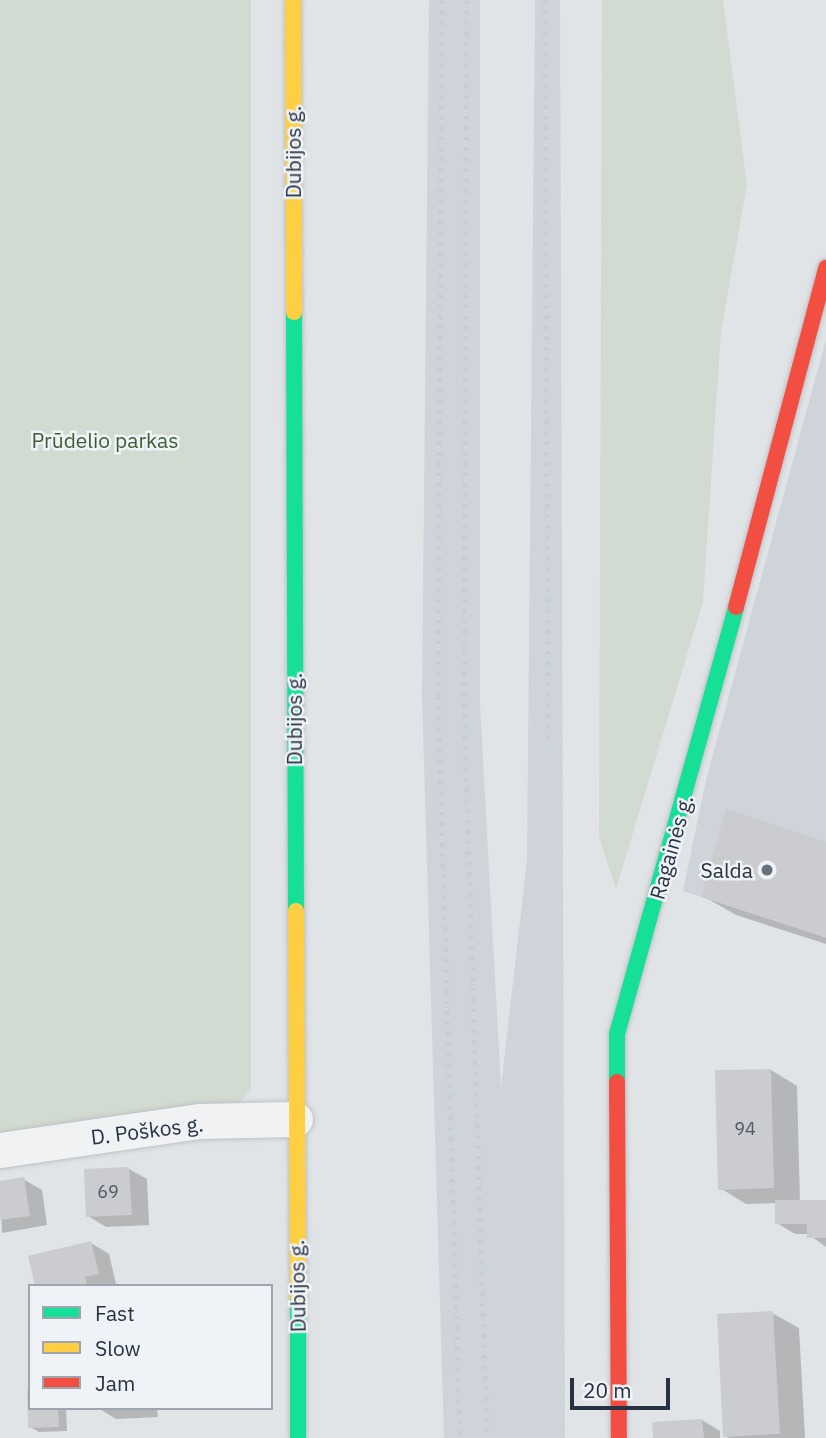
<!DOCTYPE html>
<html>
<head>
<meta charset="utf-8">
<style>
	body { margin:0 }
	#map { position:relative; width:826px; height:1438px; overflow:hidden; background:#e1e4e7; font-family:"IBM Plex Sans",sans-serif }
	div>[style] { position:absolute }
	.built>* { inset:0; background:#cfd4da }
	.green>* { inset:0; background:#d2dbd1 }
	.shadow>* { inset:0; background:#0003 }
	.building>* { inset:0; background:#cacccf }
	.roads { filter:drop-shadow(0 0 2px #bfc2c5) drop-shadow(0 0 2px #bfc2c5) }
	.street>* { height:35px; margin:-17.5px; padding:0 17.5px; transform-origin:17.5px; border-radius:17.5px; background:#f1f2f3 }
	.fast>* { height:16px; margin:-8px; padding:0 8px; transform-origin:8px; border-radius:8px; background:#16e098 }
	.slow>* { height:16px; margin:-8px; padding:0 8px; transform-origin:8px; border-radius:8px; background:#ffcf43 }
	.jam>* { height:16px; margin:-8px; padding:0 8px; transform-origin:8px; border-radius:8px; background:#f24e42 }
	.rail>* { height:5px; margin-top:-2.5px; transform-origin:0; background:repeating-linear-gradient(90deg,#caccce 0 3.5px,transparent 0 10.5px) }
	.dots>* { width:19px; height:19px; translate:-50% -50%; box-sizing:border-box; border:4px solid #eff2f7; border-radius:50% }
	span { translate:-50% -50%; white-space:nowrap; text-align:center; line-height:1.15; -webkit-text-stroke:5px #eff2f7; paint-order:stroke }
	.number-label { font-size:18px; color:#505966 }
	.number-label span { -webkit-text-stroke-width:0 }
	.street-label { font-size:21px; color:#273242 }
	.park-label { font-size:21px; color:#3d5e33 }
	.poi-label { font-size:21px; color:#273242 }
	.right { translate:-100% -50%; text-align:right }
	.legend { position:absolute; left:28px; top:1284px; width:245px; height:126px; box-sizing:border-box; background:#eff2f7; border:2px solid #9fa5af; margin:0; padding:9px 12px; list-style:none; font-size:21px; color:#273242 }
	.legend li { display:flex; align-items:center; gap:14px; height:35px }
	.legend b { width:35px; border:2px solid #9fa5af }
	.scale { position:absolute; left:570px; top:1378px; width:100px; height:32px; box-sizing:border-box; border:4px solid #273242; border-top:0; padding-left:9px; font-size:21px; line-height:24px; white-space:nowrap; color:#273242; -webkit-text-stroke:5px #eff2f7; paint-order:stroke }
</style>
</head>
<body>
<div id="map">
	<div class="built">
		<i style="clip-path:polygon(429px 0,480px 0,480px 704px,501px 1087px,527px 860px,535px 0,560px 0,565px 1438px,444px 1438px,422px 697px)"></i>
		<i style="clip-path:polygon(826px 339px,826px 938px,683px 891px,706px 780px)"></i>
	</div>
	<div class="green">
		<i style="clip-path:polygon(0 0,251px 0,251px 1090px,239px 1103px,0 1150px)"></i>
		<i style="clip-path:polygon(602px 0,723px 0,747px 185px,721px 332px,703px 602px,616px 889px,599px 837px)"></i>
	</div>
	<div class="shadow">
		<i style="clip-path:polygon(826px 844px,826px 944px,736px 915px,703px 896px)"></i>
		<i style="clip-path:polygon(771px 1070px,797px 1086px,800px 1202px,826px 1202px,826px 1247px,808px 1234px,795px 1234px,777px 1223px,777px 1203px,746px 1204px,720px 1188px)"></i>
		<i style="clip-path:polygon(129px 1169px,147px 1179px,149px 1225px,106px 1227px,88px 1216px)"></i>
		<i style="clip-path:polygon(23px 1179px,42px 1190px,47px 1225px,2px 1233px,0 1183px)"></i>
		<i style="clip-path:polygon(91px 1243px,109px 1254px,116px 1284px,37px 1286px)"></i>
		<i style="clip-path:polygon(772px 1313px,799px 1328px,805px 1438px,729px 1438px,725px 1436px)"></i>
		<i style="clip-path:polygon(28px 1388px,30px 1408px,66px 1408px,67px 1431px,39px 1432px,30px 1427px)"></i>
		<i style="clip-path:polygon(157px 1408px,158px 1417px,116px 1419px,98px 1408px)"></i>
		<i style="clip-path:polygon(702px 1420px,720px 1431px,720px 1438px,655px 1438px)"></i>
	</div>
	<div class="building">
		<i style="clip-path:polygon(726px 809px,826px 842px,826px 938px,701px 897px)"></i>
		<i style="clip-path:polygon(771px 1069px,774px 1188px,718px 1190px,715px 1070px)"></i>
		<i style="clip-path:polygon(129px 1167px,132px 1215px,86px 1217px,84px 1169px)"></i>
		<i style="clip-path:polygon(24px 1177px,30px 1216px,0 1220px,0 1181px)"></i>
		<i style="clip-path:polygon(775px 1200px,826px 1200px,826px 1238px,807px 1238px,807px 1224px,775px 1224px)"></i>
		<i style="clip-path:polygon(91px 1241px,99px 1274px,85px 1277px,87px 1286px,35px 1286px,28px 1256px)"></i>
		<i style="clip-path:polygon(773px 1311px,780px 1434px,723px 1437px,717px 1314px)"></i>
		<i style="clip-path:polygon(27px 1386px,30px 1408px,58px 1408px,59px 1427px,28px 1428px)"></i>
		<i style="clip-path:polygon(702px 1419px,704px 1438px,653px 1438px,652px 1422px)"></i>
	</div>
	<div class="roads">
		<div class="street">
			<i style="left:0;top:1150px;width:201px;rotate:-8.3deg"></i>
			<i style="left:199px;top:1121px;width:96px;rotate:-1.2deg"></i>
		</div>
		<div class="fast">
			<i style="left:294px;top:312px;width:599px;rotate:89.81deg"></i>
			<i style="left:617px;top:1082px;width:48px;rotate:-90deg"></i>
			<i style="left:617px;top:1034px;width:443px;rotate:-74.4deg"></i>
			<i style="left:298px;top:1297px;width:141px;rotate:90deg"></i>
		</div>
		<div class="slow">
			<i style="left:293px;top:0;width:312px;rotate:89.8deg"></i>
			<i style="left:296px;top:911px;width:386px;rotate:89.7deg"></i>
		</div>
		<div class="jam">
			<i style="left:736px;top:607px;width:351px;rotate:-75.1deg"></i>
			<i style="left:617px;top:1082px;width:356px;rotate:89.7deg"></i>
		</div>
	</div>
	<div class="rail">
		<i style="left:442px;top:0;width:696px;rotate:90.33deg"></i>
		<i style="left:438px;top:696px;width:742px;rotate:88.3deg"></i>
		<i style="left:467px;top:0;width:704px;rotate:90.24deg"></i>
		<i style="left:464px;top:704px;width:734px;rotate:88.21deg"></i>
		<i style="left:545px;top:0;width:739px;rotate:89.77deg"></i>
	</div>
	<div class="dots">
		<i style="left:767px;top:870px;background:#68707c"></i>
	</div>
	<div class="number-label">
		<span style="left:745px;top:1129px">94</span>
		<span style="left:108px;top:1192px">69</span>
	</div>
	<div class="street-label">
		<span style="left:293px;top:152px;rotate:-90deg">Dubijos g.</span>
		<span style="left:294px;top:719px;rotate:-90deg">Dubijos g.</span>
		<span style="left:671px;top:847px;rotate:-74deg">Ragainės g.</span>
		<span style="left:147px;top:1130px;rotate:-7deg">D. Poškos g.</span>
		<span style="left:297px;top:1286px;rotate:-91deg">Dubijos g.</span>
	</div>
	<div class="park-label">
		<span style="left:105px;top:440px">Prūdelio parkas</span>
	</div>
	<div class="poi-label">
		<span class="right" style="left:753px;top:870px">Salda</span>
	</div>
	<ul class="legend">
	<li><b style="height:9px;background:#16e098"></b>Fast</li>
	<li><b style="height:9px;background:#ffcf43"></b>Slow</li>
	<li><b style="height:9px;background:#f24e42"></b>Jam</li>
	</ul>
	<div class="scale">20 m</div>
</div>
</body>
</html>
